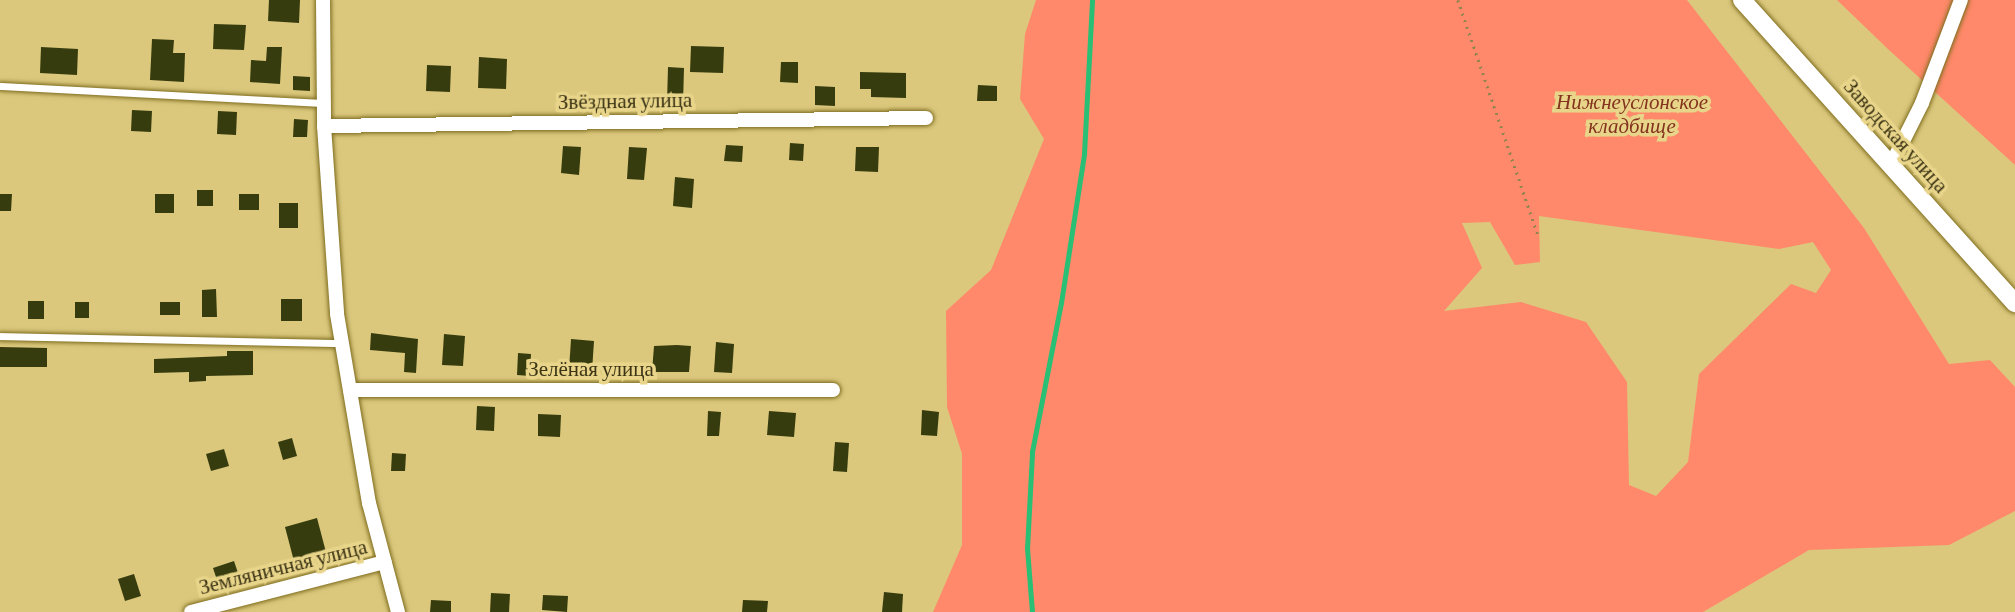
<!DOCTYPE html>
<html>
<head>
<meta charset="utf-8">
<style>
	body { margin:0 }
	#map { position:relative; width:2015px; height:612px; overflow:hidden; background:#dbc87d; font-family:"Crimson Pro",serif }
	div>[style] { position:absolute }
	.green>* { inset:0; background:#ff896a }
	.stream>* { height:4.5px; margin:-2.25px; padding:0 2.25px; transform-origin:2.25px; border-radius:2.25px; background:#29c075 }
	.building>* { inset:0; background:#373c0f }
	.path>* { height:2.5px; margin-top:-1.25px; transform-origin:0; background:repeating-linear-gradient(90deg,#92844e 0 2px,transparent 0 7px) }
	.roads { filter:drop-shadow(0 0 2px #7f6d1f) drop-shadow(0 0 2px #7f6d1f) }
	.service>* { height:7px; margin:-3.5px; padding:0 3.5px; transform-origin:3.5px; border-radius:3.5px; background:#fff }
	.minor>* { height:14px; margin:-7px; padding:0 7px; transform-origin:7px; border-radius:7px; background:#fff }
	.tertiary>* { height:18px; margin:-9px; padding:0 9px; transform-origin:9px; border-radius:9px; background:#fff }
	span { translate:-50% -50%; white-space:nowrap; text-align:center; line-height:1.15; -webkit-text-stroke:7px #e8d58a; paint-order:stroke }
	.street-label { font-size:21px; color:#3c3415 }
	.park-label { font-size:21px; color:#83331e; font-style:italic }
</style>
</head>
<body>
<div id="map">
	<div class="green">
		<i style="clip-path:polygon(evenodd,1036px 0,1687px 0,1864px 228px,1949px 364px,1990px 360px,2015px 387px,2015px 511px,1949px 545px,1809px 550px,1703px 612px,933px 612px,962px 545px,962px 454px,947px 407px,946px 311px,991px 270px,1044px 139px,1020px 99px,1025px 34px,1036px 0,1539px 216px,1779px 249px,1813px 242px,1831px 270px,1816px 293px,1791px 284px,1699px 374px,1688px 462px,1656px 496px,1629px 485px,1627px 382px,1586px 322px,1521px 302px,1444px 311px,1482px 268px,1462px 223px,1490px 222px,1515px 265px,1540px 262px,1539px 216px)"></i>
		<i style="clip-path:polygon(1837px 0,2015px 0,2015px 165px,1889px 50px)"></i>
	</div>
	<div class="stream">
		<i style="left:1032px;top:612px;width:63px;rotate:-94.5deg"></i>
		<i style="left:1027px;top:549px;width:97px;rotate:-87deg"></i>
		<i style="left:1032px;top:452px;width:152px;rotate:-79deg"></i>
		<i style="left:1061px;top:303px;width:151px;rotate:-81.2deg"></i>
		<i style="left:1084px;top:154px;width:154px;rotate:-87deg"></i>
	</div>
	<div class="building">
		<i style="clip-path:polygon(269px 0,300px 0,299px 23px,268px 21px)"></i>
		<i style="clip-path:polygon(214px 24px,246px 25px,244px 50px,213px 49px)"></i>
		<i style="clip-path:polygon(152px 39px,174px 40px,173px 53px,185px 53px,184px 82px,150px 80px)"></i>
		<i style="clip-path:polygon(691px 46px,724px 47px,723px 73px,690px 72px)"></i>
		<i style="clip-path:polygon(41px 47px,78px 49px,77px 75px,40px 73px)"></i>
		<i style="clip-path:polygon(267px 47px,282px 47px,280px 84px,250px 82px,251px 60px,266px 61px)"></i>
		<i style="clip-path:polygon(479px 57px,507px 59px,506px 89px,478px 88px)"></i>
		<i style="clip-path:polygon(781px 62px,798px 62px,798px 83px,780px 82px)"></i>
		<i style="clip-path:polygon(427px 65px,451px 66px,450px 92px,426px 91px)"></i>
		<i style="clip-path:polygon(668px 67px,684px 68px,683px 104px,667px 103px)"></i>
		<i style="clip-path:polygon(860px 72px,906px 73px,906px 98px,871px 97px,871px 89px,860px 89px)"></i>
		<i style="clip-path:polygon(293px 76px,310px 77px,310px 91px,293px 90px)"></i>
		<i style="clip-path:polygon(978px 85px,997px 86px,997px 101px,977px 101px)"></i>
		<i style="clip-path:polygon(815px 86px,835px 87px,835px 106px,815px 105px)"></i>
		<i style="clip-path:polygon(132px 110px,152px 111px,151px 132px,131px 131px)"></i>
		<i style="clip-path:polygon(218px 111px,237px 112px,236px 135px,217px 134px)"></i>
		<i style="clip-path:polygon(294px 119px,308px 120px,307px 137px,293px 137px)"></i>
		<i style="clip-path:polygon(790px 143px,804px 144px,803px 161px,789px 160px)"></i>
		<i style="clip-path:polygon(726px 145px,743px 146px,742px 162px,724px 161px)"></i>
		<i style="clip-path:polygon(563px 146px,581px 147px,579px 175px,561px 173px)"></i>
		<i style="clip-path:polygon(629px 147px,647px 148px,644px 180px,627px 179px)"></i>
		<i style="clip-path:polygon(856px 147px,879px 147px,878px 172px,855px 171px)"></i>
		<i style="clip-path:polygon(675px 177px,694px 179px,692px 208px,673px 206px)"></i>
		<i style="clip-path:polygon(197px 190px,213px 190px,213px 206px,197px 206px)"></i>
		<i style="clip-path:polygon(0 194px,12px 194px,11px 211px,0 211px)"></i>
		<i style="clip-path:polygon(155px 194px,174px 194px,174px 213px,155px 213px)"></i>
		<i style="clip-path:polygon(239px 194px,259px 194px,259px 210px,239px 210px)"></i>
		<i style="clip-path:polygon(279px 203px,298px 203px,298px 228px,279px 228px)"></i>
		<i style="clip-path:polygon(216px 289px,217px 317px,202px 317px,202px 290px)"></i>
		<i style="clip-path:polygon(281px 299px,302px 299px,302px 321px,281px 321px)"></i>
		<i style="clip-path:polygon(28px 301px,44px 301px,44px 319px,28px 319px)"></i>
		<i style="clip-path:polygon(75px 302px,89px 302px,89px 318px,75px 318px)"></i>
		<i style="clip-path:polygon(160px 302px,180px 302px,180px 315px,160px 315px)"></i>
		<i style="clip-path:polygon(371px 333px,418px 339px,416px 373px,404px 372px,405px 353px,370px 350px)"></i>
		<i style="clip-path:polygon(444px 334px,465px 336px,463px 366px,442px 365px)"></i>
		<i style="clip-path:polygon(571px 339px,594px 341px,592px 371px,569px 370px)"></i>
		<i style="clip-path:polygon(716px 342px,734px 344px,732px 373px,714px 372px)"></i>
		<i style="clip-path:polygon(677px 345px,691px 346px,689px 372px,652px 372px,654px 346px)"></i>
		<i style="clip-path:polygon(0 347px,47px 348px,47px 367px,0 367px)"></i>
		<i style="clip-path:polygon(227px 351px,253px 351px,253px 375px,206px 376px,206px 381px,189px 382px,189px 372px,154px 373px,154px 359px,227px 356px)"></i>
		<i style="clip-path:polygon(518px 353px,531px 354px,530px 376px,517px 375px)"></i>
		<i style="clip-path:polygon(477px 406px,495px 407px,494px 431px,476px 430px)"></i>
		<i style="clip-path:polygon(922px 410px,939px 412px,937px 436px,921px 435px)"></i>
		<i style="clip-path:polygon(708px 411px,721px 412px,719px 436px,707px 436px)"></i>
		<i style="clip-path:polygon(769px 411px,796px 413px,794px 437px,767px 435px)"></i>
		<i style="clip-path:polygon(538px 414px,561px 415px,560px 437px,538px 436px)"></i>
		<i style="clip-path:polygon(292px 438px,297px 456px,283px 460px,278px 442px)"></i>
		<i style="clip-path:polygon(835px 442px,849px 443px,847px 472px,833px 471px)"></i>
		<i style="clip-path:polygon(224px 449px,229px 466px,211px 471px,206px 454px)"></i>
		<i style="clip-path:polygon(392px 453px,406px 454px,405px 471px,391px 471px)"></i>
		<i style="clip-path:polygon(317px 518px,327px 556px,295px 565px,285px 527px)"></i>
		<i style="clip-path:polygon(234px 561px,239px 576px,218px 583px,213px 568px)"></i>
		<i style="clip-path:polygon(134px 574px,141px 596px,125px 601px,118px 579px)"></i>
		<i style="clip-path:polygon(884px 592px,903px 594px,902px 612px,882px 612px)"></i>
		<i style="clip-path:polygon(491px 593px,510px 594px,509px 612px,490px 612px)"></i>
		<i style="clip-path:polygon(543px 595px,568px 596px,567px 612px,542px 610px)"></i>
		<i style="clip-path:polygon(431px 600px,451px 601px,451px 612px,430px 612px)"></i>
		<i style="clip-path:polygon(743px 600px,768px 601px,767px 612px,742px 612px)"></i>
	</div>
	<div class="path">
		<i style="left:1458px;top:0;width:251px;rotate:71.2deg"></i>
	</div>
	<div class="roads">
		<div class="service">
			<i style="left:0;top:86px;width:324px;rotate:3deg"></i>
			<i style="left:0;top:336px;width:342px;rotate:1.2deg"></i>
		</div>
		<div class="minor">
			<i style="left:323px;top:0;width:126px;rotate:89.5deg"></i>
			<i style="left:324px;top:126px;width:188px;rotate:86deg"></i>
			<i style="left:337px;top:314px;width:192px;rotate:80.4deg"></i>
			<i style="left:369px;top:503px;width:113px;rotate:75.1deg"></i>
			<i style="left:324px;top:126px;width:602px;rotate:-0.76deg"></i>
			<i style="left:1892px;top:163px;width:67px;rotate:-63.4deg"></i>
			<i style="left:1922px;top:103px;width:110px;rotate:-69.3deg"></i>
			<i style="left:350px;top:390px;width:483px"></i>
			<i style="left:191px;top:612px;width:200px;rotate:-14.5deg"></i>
		</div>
		<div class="tertiary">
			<i style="left:1742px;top:0;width:408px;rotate:48deg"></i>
		</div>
	</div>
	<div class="street-label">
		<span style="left:625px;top:101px;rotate:-1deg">Звёздная улица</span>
		<span style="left:1896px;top:136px;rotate:48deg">Заводская улица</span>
		<span style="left:591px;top:369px">Зелёная улица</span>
		<span style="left:283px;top:567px;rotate:-14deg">Земляничная улица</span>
	</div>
	<div class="park-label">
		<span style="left:1632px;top:114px">Нижнеуслонское<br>кладбище</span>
	</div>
</div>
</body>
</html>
